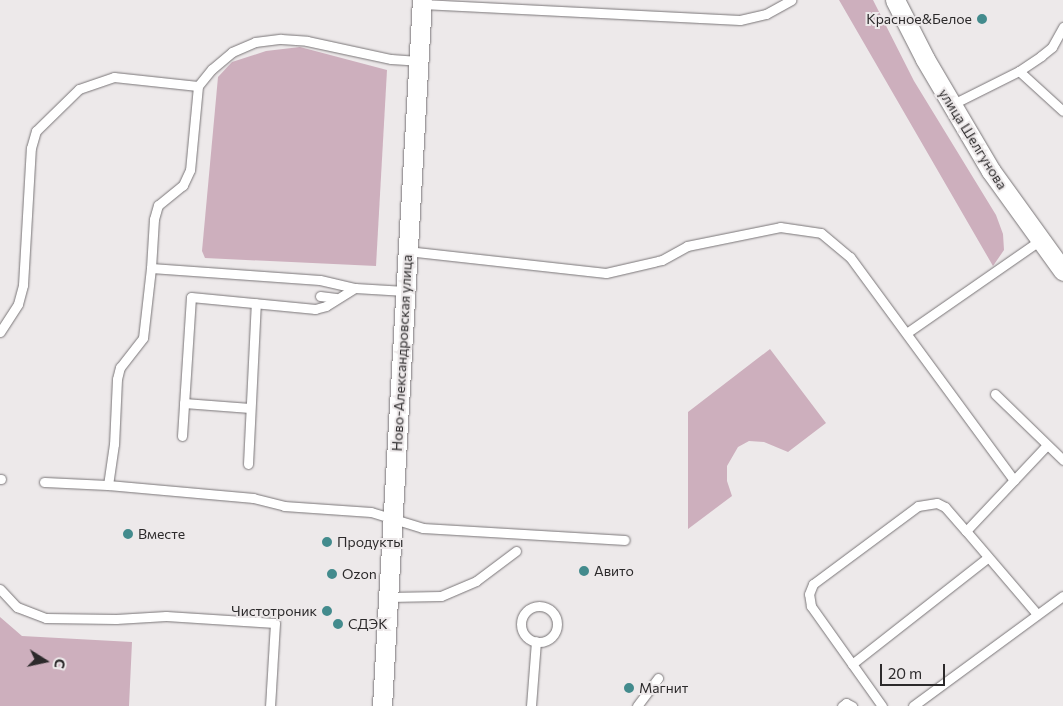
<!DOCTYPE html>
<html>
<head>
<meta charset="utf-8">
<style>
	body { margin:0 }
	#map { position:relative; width:1063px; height:706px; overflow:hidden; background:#ede9ea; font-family:Commissioner,sans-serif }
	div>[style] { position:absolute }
	.green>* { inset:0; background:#cdafbd }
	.roads { filter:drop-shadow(0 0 1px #797577) drop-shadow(0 0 1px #797577) }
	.lane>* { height:9px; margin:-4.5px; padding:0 4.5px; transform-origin:4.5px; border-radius:4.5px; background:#fff }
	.lane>.ring { margin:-4.5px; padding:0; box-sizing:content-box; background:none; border:9px solid #fff; border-radius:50% }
	.street>* { height:19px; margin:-9.5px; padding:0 9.5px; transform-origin:9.5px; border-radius:9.5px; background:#fff }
	.dots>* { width:14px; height:14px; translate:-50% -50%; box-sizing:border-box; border:2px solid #ede9ea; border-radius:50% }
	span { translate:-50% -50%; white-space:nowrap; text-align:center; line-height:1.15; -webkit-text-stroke:4px #ede9ea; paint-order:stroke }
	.poi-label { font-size:14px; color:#2c2a2b }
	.right { translate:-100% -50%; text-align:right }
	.left { translate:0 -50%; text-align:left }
	.street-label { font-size:14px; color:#2c2a2b }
	.north { position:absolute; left:20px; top:636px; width:50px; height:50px; -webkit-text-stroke:4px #ede9ea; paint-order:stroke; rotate:100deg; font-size:14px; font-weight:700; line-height:20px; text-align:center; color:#2c2a2b }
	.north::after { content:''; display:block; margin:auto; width:18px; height:22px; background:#2c2a2b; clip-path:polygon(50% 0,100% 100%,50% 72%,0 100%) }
	.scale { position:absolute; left:880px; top:664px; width:65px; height:22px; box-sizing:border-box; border:2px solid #2c2a2b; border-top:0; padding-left:6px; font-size:15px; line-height:18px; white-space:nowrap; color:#2c2a2b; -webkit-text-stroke:4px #ede9ea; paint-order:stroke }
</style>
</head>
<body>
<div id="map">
	<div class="green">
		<i style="clip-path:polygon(839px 0,873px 0,914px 81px,996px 215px,1003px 234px,1004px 250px,993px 266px)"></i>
		<i style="clip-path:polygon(300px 47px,387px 70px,376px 266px,205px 258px,202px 251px,218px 77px,232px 62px,266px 51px)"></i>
		<i style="clip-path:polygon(770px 349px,826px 423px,788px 452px,764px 442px,749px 441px,738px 447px,727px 466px,727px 481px,732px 496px,688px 529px,688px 412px)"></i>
		<i style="clip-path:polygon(0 617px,22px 636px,132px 642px,129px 706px,0 706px)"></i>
	</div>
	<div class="roads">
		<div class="lane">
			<i style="left:422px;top:4px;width:318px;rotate:2.9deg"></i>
			<i style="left:740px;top:20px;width:27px;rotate:-13deg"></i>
			<i style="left:766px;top:14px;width:29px;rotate:-29deg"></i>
			<i style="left:1019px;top:71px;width:59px;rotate:42.3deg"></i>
			<i style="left:198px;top:86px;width:84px;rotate:95.4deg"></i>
			<i style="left:190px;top:170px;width:17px;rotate:115deg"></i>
			<i style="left:183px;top:185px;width:32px;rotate:141deg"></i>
			<i style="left:158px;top:205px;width:15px;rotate:106deg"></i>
			<i style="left:154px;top:219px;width:49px;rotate:93.5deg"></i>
			<i style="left:151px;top:268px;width:169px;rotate:4.1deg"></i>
			<i style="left:320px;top:280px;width:36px;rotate:13deg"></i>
			<i style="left:355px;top:288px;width:50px;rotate:3.4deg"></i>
			<i style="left:951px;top:105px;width:76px;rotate:-26.6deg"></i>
			<i style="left:1019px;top:71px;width:27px;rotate:-34deg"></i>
			<i style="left:1041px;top:56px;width:14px;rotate:-39deg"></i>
			<i style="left:1052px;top:47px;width:23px;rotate:-61deg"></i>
			<i style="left:407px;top:251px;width:200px;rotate:6.3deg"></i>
			<i style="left:606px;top:273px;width:57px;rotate:-13.1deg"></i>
			<i style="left:662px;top:260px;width:29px;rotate:-29deg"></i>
			<i style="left:687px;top:246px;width:95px;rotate:-11.5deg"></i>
			<i style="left:780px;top:227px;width:41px;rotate:8.3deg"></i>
			<i style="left:821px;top:233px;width:38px;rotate:40deg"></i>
			<i style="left:850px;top:257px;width:277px;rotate:53.7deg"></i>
			<i style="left:151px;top:268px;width:70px;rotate:96.5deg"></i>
			<i style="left:143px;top:338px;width:37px;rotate:128deg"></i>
			<i style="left:120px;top:367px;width:12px;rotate:104deg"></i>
			<i style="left:117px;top:379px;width:65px;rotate:92.6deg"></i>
			<i style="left:114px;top:444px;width:41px;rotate:98.3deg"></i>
			<i style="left:108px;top:485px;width:146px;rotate:5.1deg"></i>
			<i style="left:253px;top:498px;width:32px;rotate:14deg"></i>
			<i style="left:284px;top:506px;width:87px;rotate:3.9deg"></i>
			<i style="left:371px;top:512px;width:54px;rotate:17.1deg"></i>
			<i style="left:423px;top:528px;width:202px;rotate:3.4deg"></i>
			<i style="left:320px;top:296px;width:16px;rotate:7deg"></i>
			<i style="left:0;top:332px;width:33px;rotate:-57deg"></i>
			<i style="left:18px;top:304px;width:20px;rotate:-75deg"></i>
			<i style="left:23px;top:285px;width:137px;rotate:-86.7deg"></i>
			<i style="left:31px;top:148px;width:18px;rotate:-74deg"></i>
			<i style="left:36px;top:131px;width:60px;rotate:-44.3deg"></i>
			<i style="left:79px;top:89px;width:37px;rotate:-19deg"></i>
			<i style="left:114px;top:77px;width:84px;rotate:6.1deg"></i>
			<i style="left:198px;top:86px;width:22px;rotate:-51deg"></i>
			<i style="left:212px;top:69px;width:26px;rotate:-40deg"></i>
			<i style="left:232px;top:52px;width:25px;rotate:-23deg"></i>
			<i style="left:255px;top:42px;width:26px;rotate:-7deg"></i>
			<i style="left:281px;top:39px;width:26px;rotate:4deg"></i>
			<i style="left:307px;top:41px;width:86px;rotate:12.1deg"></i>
			<i style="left:391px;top:59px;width:27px;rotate:4deg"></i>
			<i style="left:908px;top:332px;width:160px;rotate:-34.8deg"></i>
			<i style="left:995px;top:394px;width:95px;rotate:44.1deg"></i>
			<i style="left:184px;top:403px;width:66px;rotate:4.3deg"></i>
			<i style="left:182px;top:436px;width:139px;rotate:-86.3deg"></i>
			<i style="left:191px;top:297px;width:125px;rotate:5.5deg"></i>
			<i style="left:315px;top:309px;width:11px;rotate:-15deg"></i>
			<i style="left:326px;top:306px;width:34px;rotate:-32deg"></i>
			<i style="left:248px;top:464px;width:161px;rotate:-87.2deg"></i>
			<i style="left:0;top:479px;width:1px"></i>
			<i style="left:44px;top:482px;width:64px;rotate:2.7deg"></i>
			<i style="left:0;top:589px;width:25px;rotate:47deg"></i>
			<i style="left:17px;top:607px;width:31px;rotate:21deg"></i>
			<i style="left:46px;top:618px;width:70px;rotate:0.8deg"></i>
			<i style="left:116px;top:619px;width:50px;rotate:-3.4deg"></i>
			<i style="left:166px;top:616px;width:109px;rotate:3.7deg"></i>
			<i style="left:275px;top:623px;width:83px;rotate:93.4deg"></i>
			<i style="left:389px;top:597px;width:52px;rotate:-1.1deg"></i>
			<i style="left:441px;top:596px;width:38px;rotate:-23deg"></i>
			<i style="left:476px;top:581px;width:50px;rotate:-36.9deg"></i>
			<i class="ring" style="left:521px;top:606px;width:27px;height:27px"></i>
			<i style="left:1037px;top:614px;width:109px;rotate:-130.5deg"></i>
			<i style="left:966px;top:531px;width:118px;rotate:-46.7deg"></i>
			<i style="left:852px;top:664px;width:172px;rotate:-38.1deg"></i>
			<i style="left:531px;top:706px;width:65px;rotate:-85.6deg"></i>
			<i style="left:637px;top:706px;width:35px;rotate:-53deg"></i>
			<i style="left:842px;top:706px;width:5px;rotate:-37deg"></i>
			<i style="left:846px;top:703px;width:7px;rotate:27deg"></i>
			<i style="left:882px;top:706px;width:123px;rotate:-125.4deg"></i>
			<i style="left:811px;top:606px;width:12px;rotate:-99deg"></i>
			<i style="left:809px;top:594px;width:11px;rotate:-68deg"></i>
			<i style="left:813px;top:584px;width:131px;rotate:-36.6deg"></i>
			<i style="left:918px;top:506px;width:19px;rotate:-9deg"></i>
			<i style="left:937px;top:503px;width:9px;rotate:27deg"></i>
			<i style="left:945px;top:507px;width:32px;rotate:49deg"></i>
			<i style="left:913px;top:706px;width:186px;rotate:-36.3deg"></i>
		</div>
		<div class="street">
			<i style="left:895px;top:0;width:66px;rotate:63deg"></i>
			<i style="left:925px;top:59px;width:130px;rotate:59.5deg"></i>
			<i style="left:991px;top:171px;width:123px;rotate:54.2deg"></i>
			<i style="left:382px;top:706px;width:707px;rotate:-86.76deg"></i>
		</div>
	</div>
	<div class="dots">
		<i style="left:982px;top:19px;background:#438b8d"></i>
		<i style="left:128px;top:534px;background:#438b8d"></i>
		<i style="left:327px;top:542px;background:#438b8d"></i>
		<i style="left:584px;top:571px;background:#438b8d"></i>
		<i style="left:332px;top:574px;background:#438b8d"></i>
		<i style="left:327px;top:611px;background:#438b8d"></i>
		<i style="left:338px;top:624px;background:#438b8d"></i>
		<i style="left:629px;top:688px;background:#438b8d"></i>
	</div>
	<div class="poi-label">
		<span class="right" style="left:972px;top:19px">Красное&amp;Белое</span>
		<span class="left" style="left:138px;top:534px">Вместе</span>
		<span class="left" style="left:337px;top:542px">Продукты</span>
		<span class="left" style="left:594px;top:571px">Авито</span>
		<span class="left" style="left:342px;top:574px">Ozon</span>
		<span class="right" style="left:317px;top:611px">Чистотроник</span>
		<span class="left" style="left:348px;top:624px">СДЭК</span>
		<span class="left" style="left:639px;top:688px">Магнит</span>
	</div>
	<div class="street-label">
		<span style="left:973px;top:139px;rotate:58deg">улица Шелгунова</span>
		<span style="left:402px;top:353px;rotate:-87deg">Ново-Александровская улица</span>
	</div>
	<div class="north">С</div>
	<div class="scale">20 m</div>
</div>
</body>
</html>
